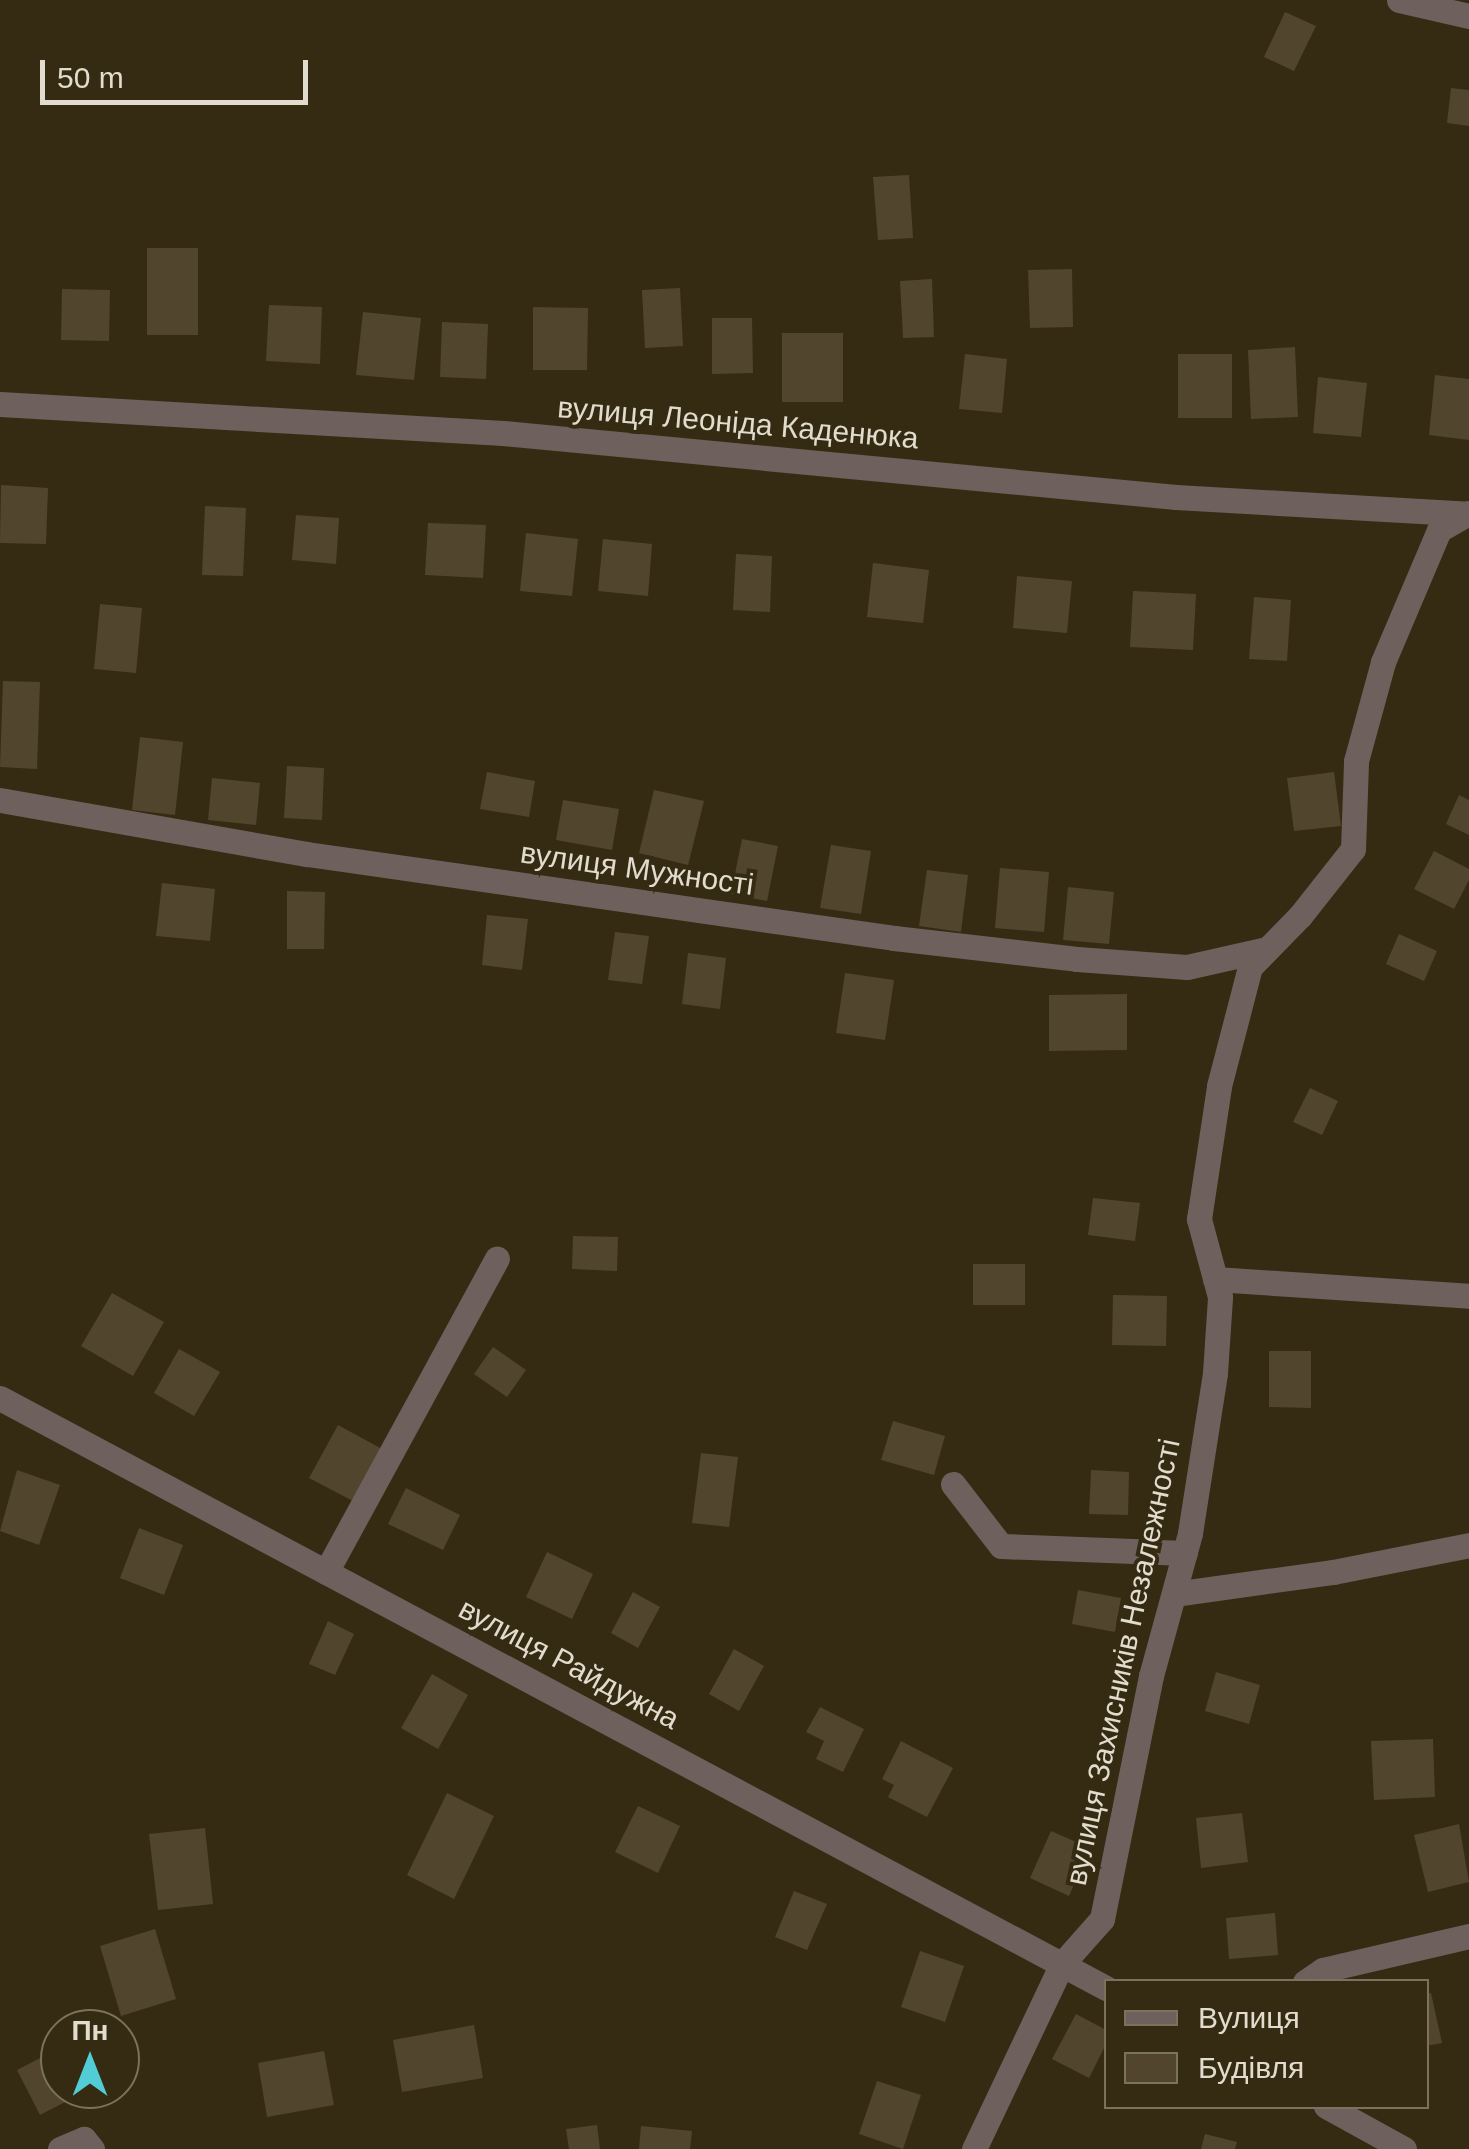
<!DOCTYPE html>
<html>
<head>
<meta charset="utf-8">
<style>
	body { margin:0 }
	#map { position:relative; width:1469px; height:2149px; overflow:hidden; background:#352b12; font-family:Helvetica,sans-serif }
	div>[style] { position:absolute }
	.building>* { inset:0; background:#51462d }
	.minor>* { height:25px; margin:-12.5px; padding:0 12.5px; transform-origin:12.5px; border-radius:12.5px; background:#6e605d }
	span { translate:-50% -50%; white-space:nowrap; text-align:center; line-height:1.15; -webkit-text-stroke:8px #352b12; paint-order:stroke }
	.street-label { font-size:30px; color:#e2dcce }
	.legend { position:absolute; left:1104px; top:1979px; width:325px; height:130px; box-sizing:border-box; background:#352b12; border:2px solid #7a725d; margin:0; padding:12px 18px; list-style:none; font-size:30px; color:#e2dcce }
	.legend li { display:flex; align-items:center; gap:20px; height:50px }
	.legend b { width:50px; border:2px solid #7a725d }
	.north { position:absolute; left:40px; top:2009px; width:100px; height:100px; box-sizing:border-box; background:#352b12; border:2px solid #7a725d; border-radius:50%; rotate:0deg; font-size:28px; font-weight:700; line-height:40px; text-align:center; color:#e2dcce }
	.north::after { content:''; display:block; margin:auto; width:35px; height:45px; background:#52ccd5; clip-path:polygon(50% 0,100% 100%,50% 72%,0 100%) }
	.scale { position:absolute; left:40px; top:60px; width:268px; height:45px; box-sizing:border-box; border:5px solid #e2dcce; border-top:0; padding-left:12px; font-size:30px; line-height:35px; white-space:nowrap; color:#e2dcce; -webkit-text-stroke:8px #352b12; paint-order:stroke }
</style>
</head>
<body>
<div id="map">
	<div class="building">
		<i style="clip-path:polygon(1285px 12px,1316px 26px,1294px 71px,1264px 57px)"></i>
		<i style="clip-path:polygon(1451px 88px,1469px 90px,1469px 126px,1447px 123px)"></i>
		<i style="clip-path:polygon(909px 175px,913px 238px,878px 240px,873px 177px)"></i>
		<i style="clip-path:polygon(147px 248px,198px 248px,198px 335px,147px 335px)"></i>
		<i style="clip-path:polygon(1072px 269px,1073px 327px,1030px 328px,1028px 270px)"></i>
		<i style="clip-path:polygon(932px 279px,934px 337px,903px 338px,900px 281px)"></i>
		<i style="clip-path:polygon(680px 288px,683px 346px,645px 348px,642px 290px)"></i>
		<i style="clip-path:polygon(62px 289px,110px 290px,109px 341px,61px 340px)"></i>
		<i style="clip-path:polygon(269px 305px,322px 307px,320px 364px,266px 361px)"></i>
		<i style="clip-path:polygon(533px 307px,588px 308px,587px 370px,533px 370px)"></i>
		<i style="clip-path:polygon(363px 312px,421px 318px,414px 380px,356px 375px)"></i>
		<i style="clip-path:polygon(712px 318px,752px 318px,753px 373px,712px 374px)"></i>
		<i style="clip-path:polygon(442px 322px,488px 324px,486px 379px,440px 377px)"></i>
		<i style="clip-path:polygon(782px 333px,843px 333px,843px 402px,782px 402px)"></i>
		<i style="clip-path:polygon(1295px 347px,1298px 417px,1251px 419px,1248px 350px)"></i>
		<i style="clip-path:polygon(965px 354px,1007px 359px,1002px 413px,959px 409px)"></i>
		<i style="clip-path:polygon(1178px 354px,1232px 354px,1232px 418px,1178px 418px)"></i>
		<i style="clip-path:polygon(1435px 375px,1469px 379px,1469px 440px,1429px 435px)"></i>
		<i style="clip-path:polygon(1318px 377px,1367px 383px,1361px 437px,1313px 433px)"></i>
		<i style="clip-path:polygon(1px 485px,48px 488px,46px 544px,0 543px)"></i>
		<i style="clip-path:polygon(205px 506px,246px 508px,243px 576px,202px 575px)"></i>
		<i style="clip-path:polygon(296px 515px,339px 518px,336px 564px,292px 560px)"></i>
		<i style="clip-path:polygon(428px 523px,486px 525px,483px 578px,425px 575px)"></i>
		<i style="clip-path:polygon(526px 533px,578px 539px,572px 596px,520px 591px)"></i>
		<i style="clip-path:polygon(603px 539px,652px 544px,648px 596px,598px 591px)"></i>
		<i style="clip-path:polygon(736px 554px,772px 556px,770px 612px,733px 610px)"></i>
		<i style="clip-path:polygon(873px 563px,929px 570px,923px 623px,867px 617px)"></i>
		<i style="clip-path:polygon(1017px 576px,1072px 581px,1067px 633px,1013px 628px)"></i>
		<i style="clip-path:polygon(1133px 591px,1196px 594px,1193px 650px,1130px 647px)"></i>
		<i style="clip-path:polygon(1254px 597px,1291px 600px,1287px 661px,1249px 659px)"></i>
		<i style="clip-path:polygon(100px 604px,142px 608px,136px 673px,94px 669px)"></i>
		<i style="clip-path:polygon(3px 681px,40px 682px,37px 769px,0 767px)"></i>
		<i style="clip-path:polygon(140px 737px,183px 742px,175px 815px,132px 810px)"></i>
		<i style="clip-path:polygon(287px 766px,324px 768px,322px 820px,284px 818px)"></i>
		<i style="clip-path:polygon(487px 772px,535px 781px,529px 817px,480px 809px)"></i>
		<i style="clip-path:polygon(1334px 772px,1341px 826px,1294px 831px,1287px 778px)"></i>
		<i style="clip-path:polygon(212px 778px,260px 783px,256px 825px,208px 820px)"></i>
		<i style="clip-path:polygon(654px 790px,704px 801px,688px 865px,639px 853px)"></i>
		<i style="clip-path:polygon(1459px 795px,1469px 800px,1469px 835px,1446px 824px)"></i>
		<i style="clip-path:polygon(563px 800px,619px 809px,612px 850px,556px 840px)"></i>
		<i style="clip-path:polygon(742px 839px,778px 846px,767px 901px,731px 894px)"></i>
		<i style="clip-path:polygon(831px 845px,871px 851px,861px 914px,820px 908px)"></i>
		<i style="clip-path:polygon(1434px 851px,1469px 869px,1469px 880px,1454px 909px,1414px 889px)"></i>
		<i style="clip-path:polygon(1000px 868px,1049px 872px,1044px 932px,995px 928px)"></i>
		<i style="clip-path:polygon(927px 870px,968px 875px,961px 932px,919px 926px)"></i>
		<i style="clip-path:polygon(162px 883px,215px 889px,210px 941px,156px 936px)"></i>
		<i style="clip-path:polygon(1068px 887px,1114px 892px,1109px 944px,1063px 940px)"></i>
		<i style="clip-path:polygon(287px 891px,325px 892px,324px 949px,287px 949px)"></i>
		<i style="clip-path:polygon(487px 915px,528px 919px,522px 970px,482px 965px)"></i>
		<i style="clip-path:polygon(615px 932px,649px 936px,642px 984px,608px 980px)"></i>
		<i style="clip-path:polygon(1399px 934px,1437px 951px,1424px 981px,1386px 964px)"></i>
		<i style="clip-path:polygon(688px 953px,726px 958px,720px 1009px,682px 1004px)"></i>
		<i style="clip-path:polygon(845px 973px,894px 980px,885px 1040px,836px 1033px)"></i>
		<i style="clip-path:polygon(1127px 994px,1127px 1050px,1049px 1051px,1049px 995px)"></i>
		<i style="clip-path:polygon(1310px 1088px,1338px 1101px,1322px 1135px,1293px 1122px)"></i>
		<i style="clip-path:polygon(1093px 1198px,1140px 1203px,1135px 1241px,1088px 1235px)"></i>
		<i style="clip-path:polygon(573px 1236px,618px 1237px,617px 1271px,572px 1269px)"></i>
		<i style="clip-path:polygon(973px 1264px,1025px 1264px,1025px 1305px,973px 1305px)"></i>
		<i style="clip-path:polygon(112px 1293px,164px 1322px,133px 1376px,81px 1346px)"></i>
		<i style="clip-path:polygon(1113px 1295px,1167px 1296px,1166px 1346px,1112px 1345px)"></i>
		<i style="clip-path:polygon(493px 1347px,526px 1370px,507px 1397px,474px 1374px)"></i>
		<i style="clip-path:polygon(179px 1349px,220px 1372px,194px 1416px,154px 1393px)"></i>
		<i style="clip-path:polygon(1269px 1351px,1311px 1351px,1311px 1408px,1269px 1407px)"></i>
		<i style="clip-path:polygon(893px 1421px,945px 1436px,934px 1475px,881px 1460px)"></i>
		<i style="clip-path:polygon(338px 1425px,382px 1449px,353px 1501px,309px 1478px)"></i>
		<i style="clip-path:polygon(701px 1453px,738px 1457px,729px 1527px,692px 1523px)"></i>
		<i style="clip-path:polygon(17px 1470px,60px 1485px,39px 1545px,0 1531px)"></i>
		<i style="clip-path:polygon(1091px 1470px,1129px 1472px,1128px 1515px,1089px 1514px)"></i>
		<i style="clip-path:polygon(406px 1488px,460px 1515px,443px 1550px,388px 1524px)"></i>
		<i style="clip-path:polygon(139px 1528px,183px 1545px,164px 1595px,120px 1578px)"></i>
		<i style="clip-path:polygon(547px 1552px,593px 1574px,572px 1619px,526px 1597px)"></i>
		<i style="clip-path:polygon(1078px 1590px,1121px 1598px,1115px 1632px,1072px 1624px)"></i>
		<i style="clip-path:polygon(633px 1592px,660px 1607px,638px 1648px,611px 1633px)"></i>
		<i style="clip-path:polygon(328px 1621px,354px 1634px,335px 1675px,309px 1664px)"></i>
		<i style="clip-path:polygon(734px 1649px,764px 1666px,739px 1711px,709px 1694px)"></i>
		<i style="clip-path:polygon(1216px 1672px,1260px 1685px,1249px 1724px,1205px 1711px)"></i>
		<i style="clip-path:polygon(432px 1674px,468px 1695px,438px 1749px,401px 1728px)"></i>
		<i style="clip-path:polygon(820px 1707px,864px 1729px,843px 1772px,816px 1759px,824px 1741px,806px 1732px)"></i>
		<i style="clip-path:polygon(1433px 1739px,1435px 1797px,1374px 1800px,1371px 1741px)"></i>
		<i style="clip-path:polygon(901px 1741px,953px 1768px,927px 1817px,888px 1797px,894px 1785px,882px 1779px)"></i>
		<i style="clip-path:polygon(447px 1793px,494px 1816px,454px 1899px,407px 1875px)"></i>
		<i style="clip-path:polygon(638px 1806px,680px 1826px,658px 1873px,615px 1852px)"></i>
		<i style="clip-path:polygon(1242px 1813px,1248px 1862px,1201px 1868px,1196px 1818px)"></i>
		<i style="clip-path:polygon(1459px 1824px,1469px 1882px,1428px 1892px,1414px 1835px)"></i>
		<i style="clip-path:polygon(205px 1828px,213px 1904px,158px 1910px,149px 1834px)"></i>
		<i style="clip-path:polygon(1051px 1831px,1090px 1848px,1069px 1896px,1030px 1878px)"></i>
		<i style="clip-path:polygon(794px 1891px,827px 1904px,807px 1950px,775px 1937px)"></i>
		<i style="clip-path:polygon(1275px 1913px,1278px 1955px,1229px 1959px,1226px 1918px)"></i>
		<i style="clip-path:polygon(155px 1929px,176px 1999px,121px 2016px,100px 1946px)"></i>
		<i style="clip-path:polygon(920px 1951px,964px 1966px,945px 2022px,901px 2007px)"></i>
		<i style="clip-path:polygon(1431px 1993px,1442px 2043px,1426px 2046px,1426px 1994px)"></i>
		<i style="clip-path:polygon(1076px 2014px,1106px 2030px,1106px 2044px,1089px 2078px,1052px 2059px)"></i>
		<i style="clip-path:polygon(474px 2025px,483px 2078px,402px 2092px,393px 2040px)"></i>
		<i style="clip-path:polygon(324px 2051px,334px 2105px,267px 2117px,258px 2063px)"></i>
		<i style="clip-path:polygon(46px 2055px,69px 2100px,40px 2115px,17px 2070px)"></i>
		<i style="clip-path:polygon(877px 2081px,921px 2095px,903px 2149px,859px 2134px)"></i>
		<i style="clip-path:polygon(597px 2125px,600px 2149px,569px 2149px,566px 2129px)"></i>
		<i style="clip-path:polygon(641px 2126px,692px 2131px,690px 2149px,639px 2149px)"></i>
		<i style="clip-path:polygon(1205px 2134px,1237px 2142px,1235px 2149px,1201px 2149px)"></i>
	</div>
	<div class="minor">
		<i style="left:1399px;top:0;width:72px;rotate:12.9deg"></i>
		<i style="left:0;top:404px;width:504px;rotate:3.3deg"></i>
		<i style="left:503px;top:433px;width:676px;rotate:5.43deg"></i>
		<i style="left:1176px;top:497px;width:293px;rotate:3.3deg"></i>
		<i style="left:0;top:800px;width:312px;rotate:10deg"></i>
		<i style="left:307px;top:854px;width:593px;rotate:8.14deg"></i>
		<i style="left:894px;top:938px;width:184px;rotate:6.5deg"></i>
		<i style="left:1077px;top:959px;width:110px;rotate:4.2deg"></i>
		<i style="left:1187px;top:967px;width:82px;rotate:-12.7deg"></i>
		<i style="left:1215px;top:1279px;width:255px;rotate:3.8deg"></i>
		<i style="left:0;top:1398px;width:1254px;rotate:28.08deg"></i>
		<i style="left:953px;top:1484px;width:78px;rotate:52.3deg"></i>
		<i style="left:1001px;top:1546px;width:184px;rotate:2.2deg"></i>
		<i style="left:326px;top:1572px;width:357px;rotate:-61.4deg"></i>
		<i style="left:1174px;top:1594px;width:161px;rotate:-7.9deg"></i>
		<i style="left:1333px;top:1572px;width:139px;rotate:-11.2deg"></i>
		<i style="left:1305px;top:1982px;width:22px;rotate:-34deg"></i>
		<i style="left:1323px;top:1970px;width:150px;rotate:-13.1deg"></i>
		<i style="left:1326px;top:2106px;width:89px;rotate:28.9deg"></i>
		<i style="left:60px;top:2149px;width:26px;rotate:-23deg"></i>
		<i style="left:84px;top:2139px;width:13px;rotate:51deg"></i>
		<i style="left:974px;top:2149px;width:205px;rotate:-64.6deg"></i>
		<i style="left:1062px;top:1964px;width:60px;rotate:-48.4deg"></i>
		<i style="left:1102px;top:1919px;width:248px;rotate:-78.6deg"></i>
		<i style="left:1151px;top:1676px;width:148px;rotate:-74.7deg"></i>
		<i style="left:1190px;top:1533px;width:162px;rotate:-81.1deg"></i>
		<i style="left:1215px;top:1373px;width:76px;rotate:-86.2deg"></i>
		<i style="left:1220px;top:1297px;width:81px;rotate:-105.1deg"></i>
		<i style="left:1199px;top:1219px;width:134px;rotate:-81.4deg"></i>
		<i style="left:1219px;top:1086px;width:123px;rotate:-75.4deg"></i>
		<i style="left:1250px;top:967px;width:71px;rotate:-45.6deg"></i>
		<i style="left:1300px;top:916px;width:85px;rotate:-51.7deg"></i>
		<i style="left:1353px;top:849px;width:88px;rotate:-88deg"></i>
		<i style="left:1356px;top:761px;width:103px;rotate:-74.7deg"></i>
		<i style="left:1383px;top:662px;width:143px;rotate:-67deg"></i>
		<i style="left:1439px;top:530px;width:34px;rotate:-30deg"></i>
	</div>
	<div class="street-label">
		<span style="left:738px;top:423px;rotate:5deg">вулиця Леоніда Каденюка</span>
		<span style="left:637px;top:869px;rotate:8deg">вулиця Мужності</span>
		<span style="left:1123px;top:1662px;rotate:-78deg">вулиця Захисників Незалежності</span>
		<span style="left:569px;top:1664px;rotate:28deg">вулиця Райдужна</span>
	</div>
	<ul class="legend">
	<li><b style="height:12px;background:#6e605d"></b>Вулиця</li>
	<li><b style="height:28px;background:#51462d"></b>Будівля</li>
	</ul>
	<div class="north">Пн</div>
	<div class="scale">50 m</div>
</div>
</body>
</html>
